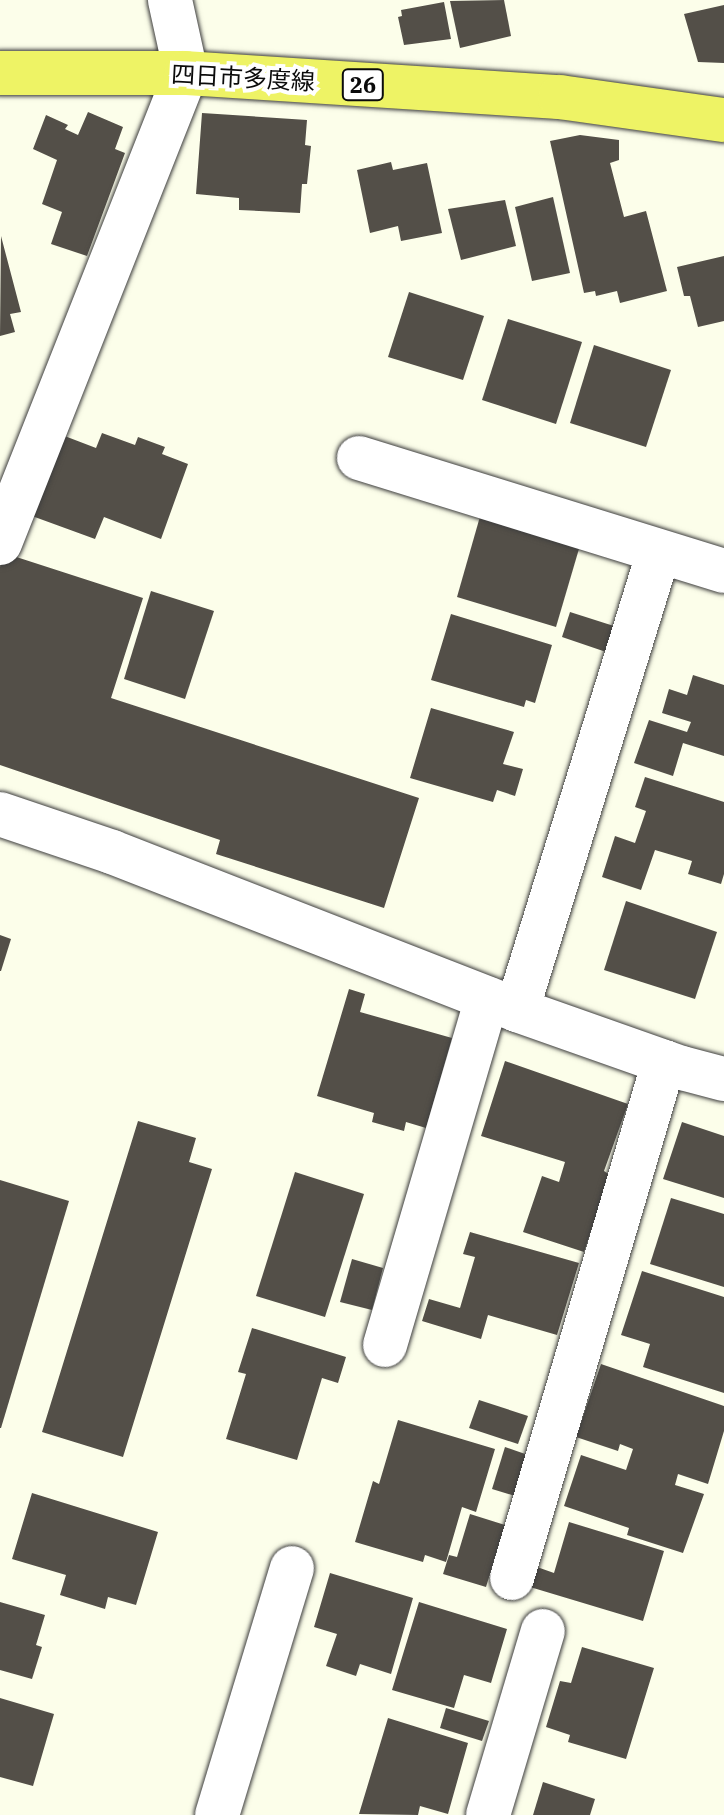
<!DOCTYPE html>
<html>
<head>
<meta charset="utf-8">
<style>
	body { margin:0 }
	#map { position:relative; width:724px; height:1815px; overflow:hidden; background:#fcfeea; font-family:"IBM Plex Serif","Noto Sans JP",serif }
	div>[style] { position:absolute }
	.building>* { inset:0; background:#534f48 }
	.roads { filter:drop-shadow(0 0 2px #3e3e3e) drop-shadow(0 0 2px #3e3e3e) }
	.minor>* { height:44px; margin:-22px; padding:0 22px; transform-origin:22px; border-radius:22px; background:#fff }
	.major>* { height:44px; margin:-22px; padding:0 22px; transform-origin:22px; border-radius:22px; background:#eef365 }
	span { translate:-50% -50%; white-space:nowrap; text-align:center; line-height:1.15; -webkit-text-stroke:8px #fff; paint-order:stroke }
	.shield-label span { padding:2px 6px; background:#fff; border:2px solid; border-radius:6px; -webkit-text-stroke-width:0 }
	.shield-label { font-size:22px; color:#0b0b0b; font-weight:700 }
	.street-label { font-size:24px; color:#0b0b0b }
</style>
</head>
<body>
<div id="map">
	<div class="building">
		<i style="clip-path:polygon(504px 0,511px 36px,460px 48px,450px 1px)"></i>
		<i style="clip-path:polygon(444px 2px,451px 39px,404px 45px,398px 17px,402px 16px,401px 10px)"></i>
		<i style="clip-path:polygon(724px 5px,724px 63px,698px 62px,684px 14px)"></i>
		<i style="clip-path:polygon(88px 112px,123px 127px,115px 149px,125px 153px,87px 256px,51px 244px,62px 212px,42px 204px,57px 160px,33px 149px,46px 115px,68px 125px,65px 129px,78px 135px)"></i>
		<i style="clip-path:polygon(202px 113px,307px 120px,305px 145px,311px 146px,307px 184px,302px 184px,300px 213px,239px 210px,239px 198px,196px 194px)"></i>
		<i style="clip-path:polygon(580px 135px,619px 140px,619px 160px,610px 163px,624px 217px,646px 211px,667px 291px,620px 303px,617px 291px,596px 296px,595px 291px,584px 293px,550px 141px)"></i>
		<i style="clip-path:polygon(391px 162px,393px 170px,427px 163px,442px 233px,401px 241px,398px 226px,370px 233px,357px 170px)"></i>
		<i style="clip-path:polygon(553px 197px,570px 273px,532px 281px,515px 207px)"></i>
		<i style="clip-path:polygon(505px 200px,516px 246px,461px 260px,448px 209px)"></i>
		<i style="clip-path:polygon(1px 236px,21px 312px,10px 314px,15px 332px,0 336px)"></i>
		<i style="clip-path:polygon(724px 256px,724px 321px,698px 327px,690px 296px,684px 296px,677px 267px)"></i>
		<i style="clip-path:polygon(409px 292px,484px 316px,463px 380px,388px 357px)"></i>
		<i style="clip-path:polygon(508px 319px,582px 342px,556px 424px,482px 400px)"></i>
		<i style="clip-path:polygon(594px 345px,671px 370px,646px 447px,570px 423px)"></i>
		<i style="clip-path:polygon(102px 433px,135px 445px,138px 437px,165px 447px,162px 454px,188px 464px,161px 539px,104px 517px,95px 539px,32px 516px,62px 435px,96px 448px)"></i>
		<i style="clip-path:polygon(481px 513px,581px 542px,556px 627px,457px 597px)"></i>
		<i style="clip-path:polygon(4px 553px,143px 598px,111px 698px,419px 798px,384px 908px,216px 854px,220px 840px,0 765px,0 567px)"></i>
		<i style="clip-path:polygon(151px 591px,214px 611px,185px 699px,124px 679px)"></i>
		<i style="clip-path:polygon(570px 612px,617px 627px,609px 653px,562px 637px)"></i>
		<i style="clip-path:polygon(451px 614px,552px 645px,535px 703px,526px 700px,524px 707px,431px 680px)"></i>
		<i style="clip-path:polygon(693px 675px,724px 685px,724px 756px,683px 743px,673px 776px,634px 763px,649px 720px,687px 732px,691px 722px,662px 713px,669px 689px,687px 695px)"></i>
		<i style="clip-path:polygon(431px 708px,514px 732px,503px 764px,523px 769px,515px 796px,497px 790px,493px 802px,410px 778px)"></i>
		<i style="clip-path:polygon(645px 777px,724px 802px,724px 874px,721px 884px,688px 874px,692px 861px,655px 850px,641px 890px,602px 877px,615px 836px,635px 843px,646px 811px,635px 807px)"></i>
		<i style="clip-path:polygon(626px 901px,717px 932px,695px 999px,604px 970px)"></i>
		<i style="clip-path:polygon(0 935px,11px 939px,1px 971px,0 971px)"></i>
		<i style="clip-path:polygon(349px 989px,365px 994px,360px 1012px,452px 1038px,426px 1128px,406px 1122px,404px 1131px,372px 1122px,374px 1113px,317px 1096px)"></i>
		<i style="clip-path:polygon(505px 1061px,628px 1104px,604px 1171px,610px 1175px,584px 1252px,523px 1232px,542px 1176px,559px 1182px,565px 1162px,481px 1136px)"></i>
		<i style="clip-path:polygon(138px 1121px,196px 1138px,189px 1162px,212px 1169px,123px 1457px,42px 1432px)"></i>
		<i style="clip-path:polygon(682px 1122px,724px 1136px,724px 1198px,663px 1179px)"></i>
		<i style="clip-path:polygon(295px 1172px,364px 1194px,325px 1317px,256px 1296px)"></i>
		<i style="clip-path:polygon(0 1180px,69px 1201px,1px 1428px,0 1428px)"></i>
		<i style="clip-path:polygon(671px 1198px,724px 1214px,724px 1287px,650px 1264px)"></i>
		<i style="clip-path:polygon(470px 1232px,579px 1263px,557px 1335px,488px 1315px,481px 1339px,422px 1321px,429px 1299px,460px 1308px,475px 1257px,463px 1254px)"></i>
		<i style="clip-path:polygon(352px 1259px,383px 1268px,372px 1310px,340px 1302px)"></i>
		<i style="clip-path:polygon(642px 1271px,724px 1297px,724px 1393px,643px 1367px,650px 1344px,621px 1335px)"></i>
		<i style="clip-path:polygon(252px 1328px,346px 1357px,338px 1383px,322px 1378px,297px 1460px,226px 1439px,246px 1374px,238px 1372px)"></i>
		<i style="clip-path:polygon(601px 1364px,724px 1406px,724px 1431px,708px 1484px,678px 1474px,675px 1485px,704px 1494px,683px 1553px,627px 1535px,629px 1528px,564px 1506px,581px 1455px,626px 1470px,633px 1449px,620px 1444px,618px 1451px,576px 1437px)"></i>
		<i style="clip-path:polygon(479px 1400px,528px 1416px,518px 1444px,469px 1428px)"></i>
		<i style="clip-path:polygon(398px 1420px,495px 1449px,476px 1512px,462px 1507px,446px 1562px,425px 1555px,423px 1562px,355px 1542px,373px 1481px,379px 1484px)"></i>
		<i style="clip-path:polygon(505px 1447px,528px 1455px,515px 1496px,492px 1489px)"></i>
		<i style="clip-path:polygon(32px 1493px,158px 1532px,136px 1605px,108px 1597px,105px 1609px,60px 1595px,66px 1575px,12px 1559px)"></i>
		<i style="clip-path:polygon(470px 1514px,505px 1525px,486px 1587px,443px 1574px,449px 1555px,457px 1557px)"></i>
		<i style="clip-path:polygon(569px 1522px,664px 1551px,643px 1621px,530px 1587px,537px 1567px,554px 1573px)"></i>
		<i style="clip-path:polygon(330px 1573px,413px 1598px,391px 1674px,360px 1664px,356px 1676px,326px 1666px,337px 1634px,314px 1627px)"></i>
		<i style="clip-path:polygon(0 1602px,45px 1615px,36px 1645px,42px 1647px,32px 1679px,0 1670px)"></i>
		<i style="clip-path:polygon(419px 1602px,507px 1629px,491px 1683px,464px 1675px,454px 1708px,392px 1690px)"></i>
		<i style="clip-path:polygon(582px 1647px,654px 1668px,626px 1759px,568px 1742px,570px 1735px,546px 1727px,560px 1681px,571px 1683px)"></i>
		<i style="clip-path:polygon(0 1698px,54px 1714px,33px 1786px,0 1777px)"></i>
		<i style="clip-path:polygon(446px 1708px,489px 1721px,482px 1741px,440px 1728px)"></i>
		<i style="clip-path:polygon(388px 1718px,468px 1743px,448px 1814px,420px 1806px,418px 1815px,359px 1814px)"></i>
		<i style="clip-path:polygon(543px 1782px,595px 1799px,590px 1815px,533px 1815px)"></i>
	</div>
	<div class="roads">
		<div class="minor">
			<i style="left:359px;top:458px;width:382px;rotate:17.2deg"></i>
			<i style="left:0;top:543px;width:505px;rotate:-68.41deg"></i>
			<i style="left:186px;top:73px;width:75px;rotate:-102.4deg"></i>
			<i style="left:0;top:814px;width:118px;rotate:18.7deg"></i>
			<i style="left:112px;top:852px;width:435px;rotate:21.3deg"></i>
			<i style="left:517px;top:1010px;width:175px;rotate:19.4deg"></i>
			<i style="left:682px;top:1068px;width:43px;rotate:14.7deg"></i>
			<i style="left:517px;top:1010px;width:480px;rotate:-72.8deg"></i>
			<i style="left:385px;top:1345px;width:361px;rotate:-73.6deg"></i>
			<i style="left:512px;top:1578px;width:538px;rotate:-73.59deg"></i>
			<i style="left:217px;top:1815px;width:258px;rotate:-73.1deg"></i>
			<i style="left:488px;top:1815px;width:192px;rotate:-73.4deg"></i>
		</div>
		<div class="major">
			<i style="left:0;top:73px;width:186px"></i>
			<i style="left:186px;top:73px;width:375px;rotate:3.7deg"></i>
			<i style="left:560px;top:97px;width:166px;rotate:8deg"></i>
		</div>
	</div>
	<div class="shield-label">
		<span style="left:363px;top:85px">26</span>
	</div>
	<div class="street-label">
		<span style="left:243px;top:78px;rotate:3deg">四日市多度線</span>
	</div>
</div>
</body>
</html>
